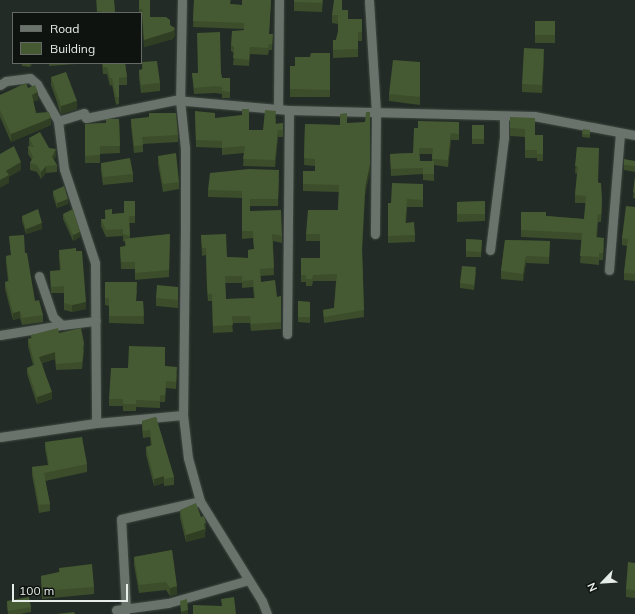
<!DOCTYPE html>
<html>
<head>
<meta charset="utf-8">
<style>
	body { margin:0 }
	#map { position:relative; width:635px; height:614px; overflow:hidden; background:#222b25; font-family:Mulish,sans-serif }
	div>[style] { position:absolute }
	.roads { filter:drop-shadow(0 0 1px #404842) drop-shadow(0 0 1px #404842) }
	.minor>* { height:9px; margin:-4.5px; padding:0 4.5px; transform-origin:4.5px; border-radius:4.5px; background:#69736c }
	.wall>* { inset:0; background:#3b4d2b }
	.shaded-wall>* { inset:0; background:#303f23 }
	.building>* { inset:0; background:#455a32 }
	span { translate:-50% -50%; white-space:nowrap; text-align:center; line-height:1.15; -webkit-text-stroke:3px #0f1310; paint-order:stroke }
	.legend { position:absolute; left:12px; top:12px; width:130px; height:52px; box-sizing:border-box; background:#0f1310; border:1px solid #656a66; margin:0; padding:5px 7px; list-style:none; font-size:12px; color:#e7ede8 }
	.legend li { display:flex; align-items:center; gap:8px; height:20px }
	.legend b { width:20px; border:1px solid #656a66 }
	.north { position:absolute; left:583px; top:562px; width:40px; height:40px; -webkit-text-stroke:3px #0f1310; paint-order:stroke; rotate:245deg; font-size:11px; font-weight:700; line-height:16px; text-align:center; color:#e7ede8 }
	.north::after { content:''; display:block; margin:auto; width:14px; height:18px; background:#e7ede8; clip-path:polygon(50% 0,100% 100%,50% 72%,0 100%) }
	.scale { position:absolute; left:12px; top:584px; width:116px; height:18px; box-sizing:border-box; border:2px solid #e7ede8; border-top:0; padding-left:5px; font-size:12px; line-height:14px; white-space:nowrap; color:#e7ede8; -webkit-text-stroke:3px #0f1310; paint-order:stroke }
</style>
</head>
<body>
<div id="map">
	<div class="roads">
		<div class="minor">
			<i style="left:182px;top:0;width:100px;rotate:91.1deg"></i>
			<i style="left:180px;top:100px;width:48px;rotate:84.1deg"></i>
			<i style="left:185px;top:148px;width:81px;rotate:90deg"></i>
			<i style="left:185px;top:229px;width:186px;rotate:90.6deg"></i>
			<i style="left:183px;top:415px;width:43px;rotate:83.4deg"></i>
			<i style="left:188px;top:458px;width:45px;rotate:74.4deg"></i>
			<i style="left:200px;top:501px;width:118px;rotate:58.2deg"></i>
			<i style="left:262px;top:601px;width:14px;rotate:69deg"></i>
			<i style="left:369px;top:1px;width:111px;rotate:86.4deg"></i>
			<i style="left:376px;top:112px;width:122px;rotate:90.5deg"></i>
			<i style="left:0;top:85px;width:7px;rotate:-34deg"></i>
			<i style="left:6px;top:81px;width:24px;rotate:-7deg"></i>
			<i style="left:30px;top:78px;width:9px;rotate:41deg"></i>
			<i style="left:37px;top:84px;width:43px;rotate:60.4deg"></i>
			<i style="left:58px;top:121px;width:48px;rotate:82.9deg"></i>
			<i style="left:64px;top:169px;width:99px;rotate:71.7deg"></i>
			<i style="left:95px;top:263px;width:160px;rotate:89.6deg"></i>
			<i style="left:278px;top:109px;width:109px;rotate:-89.5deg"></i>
			<i style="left:58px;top:121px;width:27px;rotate:-17deg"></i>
			<i style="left:84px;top:113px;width:5px;rotate:68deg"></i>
			<i style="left:86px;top:118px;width:91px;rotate:-11.4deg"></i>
			<i style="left:175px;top:100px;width:114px;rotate:5deg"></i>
			<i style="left:289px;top:110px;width:245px;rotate:1.4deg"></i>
			<i style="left:534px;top:116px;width:103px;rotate:10.7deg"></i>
			<i style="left:490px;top:250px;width:113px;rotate:-82.9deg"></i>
			<i style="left:504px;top:138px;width:21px;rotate:-90deg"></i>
			<i style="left:609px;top:270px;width:137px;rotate:-85.4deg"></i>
			<i style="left:39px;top:276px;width:43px;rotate:71.1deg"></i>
			<i style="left:53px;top:317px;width:12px;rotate:42deg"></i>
			<i style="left:62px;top:325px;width:34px;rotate:-7deg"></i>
			<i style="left:287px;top:334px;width:224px;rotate:-89.5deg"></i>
			<i style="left:0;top:335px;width:63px;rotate:-9.2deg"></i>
			<i style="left:0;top:437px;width:97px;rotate:-8.3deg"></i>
			<i style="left:96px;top:423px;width:87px;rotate:-5.3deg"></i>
			<i style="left:116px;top:610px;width:52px;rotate:-7.7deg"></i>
			<i style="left:168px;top:603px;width:84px;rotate:-15.9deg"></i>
			<i style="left:126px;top:610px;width:91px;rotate:-93.1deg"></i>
			<i style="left:121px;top:519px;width:81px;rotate:-12.8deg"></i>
		</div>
	</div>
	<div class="wall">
		<i style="clip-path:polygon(96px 0,114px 0,115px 13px,97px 13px)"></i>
		<i style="clip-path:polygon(139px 0,150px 17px,170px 25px,175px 35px,173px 39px,144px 47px,142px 16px,141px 16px,141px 13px,139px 13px)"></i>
		<i style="clip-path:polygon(194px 0,231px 0,230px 4px,242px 5px,242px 0,271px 0,269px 34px,273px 34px,272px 50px,269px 50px,268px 55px,250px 54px,249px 66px,233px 65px,234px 53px,231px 51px,231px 45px,244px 30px,244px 29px,193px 27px)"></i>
		<i style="clip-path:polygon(294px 0,323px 0,322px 12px,294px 11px)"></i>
		<i style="clip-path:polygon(342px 10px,348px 19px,362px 19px,362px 41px,358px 41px,358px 57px,333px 58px,333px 50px,338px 32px,338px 24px,332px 23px,332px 15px)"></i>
		<i style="clip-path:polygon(535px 21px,555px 21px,555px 43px,535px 43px)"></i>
		<i style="clip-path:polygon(330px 53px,330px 97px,290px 97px,290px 66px,295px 66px,310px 57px)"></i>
		<i style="clip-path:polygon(544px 57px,542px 93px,522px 92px,522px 84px)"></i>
		<i style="clip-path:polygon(142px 62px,160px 83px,160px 91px,141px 93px,139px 78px,139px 70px,142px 70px)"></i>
		<i style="clip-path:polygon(420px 62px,420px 105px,389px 101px,389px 94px)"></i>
		<i style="clip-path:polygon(22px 63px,33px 63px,30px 67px,22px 66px)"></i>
		<i style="clip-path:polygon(49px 63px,76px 63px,76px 64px,49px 66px)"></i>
		<i style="clip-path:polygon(102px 63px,125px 63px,127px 77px,127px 85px,119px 85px,119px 104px,116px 105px,112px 85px,110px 86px,107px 74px,103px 74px)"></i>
		<i style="clip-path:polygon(192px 73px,221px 73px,222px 78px,230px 78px,230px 98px,222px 98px,222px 94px,215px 93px,194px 94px)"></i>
		<i style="clip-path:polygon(51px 77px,77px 109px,61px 114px,51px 85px)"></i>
		<i style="clip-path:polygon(28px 88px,38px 100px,33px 101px,36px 113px,51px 125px,11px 142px,0 117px,0 95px)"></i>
		<i style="clip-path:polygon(195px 111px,249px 130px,263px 130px,276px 118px,276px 124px,283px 123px,283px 137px,278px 137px,275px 167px,243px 166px,244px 153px,222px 155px,222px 148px,196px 147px)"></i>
		<i style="clip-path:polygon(510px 117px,535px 135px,543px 135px,543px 161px,537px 161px,537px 158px,525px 158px,525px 137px,510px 136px)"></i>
		<i style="clip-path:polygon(119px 119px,120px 153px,100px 154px,100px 163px,85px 163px,85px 124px,106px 123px)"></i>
		<i style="clip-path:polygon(131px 119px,178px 135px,178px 142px,143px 144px,143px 152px,134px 153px,131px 126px)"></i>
		<i style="clip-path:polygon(evenodd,418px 121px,459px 128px,459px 140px,451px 140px,448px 167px,434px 165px,434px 181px,423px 180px,423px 174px,391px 176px,390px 154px,413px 153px,418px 128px,418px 121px,419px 154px,432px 154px,432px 161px,420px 161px,419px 154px)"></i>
		<i style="clip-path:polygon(347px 123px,370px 171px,365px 195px,362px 252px,364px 317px,324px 323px,323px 310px,334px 308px,336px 281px,313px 281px,312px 286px,306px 286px,306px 282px,301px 282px,301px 258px,320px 258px,320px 241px,306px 241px,306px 234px,338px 210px,339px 192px,303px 191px,303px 171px,315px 171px,315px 166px,304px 165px,305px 124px,340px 125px)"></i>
		<i style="clip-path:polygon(472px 125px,484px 125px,484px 144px,472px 144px)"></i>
		<i style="clip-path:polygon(590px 133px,590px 138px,582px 137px,582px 134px)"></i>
		<i style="clip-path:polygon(29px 138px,49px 148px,56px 156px,54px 160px,57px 165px,57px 172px,46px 173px,41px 179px,37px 172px,30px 170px,30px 163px,32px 160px,28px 154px,28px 146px,30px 146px,29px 145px)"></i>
		<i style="clip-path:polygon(577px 147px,599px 183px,602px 208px,601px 222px,598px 222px,597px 237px,604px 245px,603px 260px,599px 260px,599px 265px,580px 263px,582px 240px,521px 237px,521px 212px,546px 216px,584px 219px,586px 203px,575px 203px,575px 195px,577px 174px,575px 173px)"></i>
		<i style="clip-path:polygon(158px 156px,179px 182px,179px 189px,163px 192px,158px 164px)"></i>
		<i style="clip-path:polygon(635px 161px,635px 172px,624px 170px,624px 165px)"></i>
		<i style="clip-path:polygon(101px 163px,133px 174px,133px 182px,103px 185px,101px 171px)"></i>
		<i style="clip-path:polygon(635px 176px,635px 198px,633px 198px)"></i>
		<i style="clip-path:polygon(evenodd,279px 178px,278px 206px,250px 206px,250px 211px,282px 236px,282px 243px,273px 241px,274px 275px,260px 276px,261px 282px,277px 297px,281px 296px,281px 329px,251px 331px,250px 323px,232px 323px,233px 332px,213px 333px,212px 301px,208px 301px,207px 291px,206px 255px,202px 256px,201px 235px,227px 257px,248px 258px,248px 250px,254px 249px,253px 238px,242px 239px,242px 198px,208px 197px,208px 190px,279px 178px,225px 283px,242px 283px,242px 288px,253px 287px,254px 298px,226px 299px,225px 283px)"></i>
		<i style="clip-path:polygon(423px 184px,423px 207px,407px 207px,406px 223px,415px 235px,415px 242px,388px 243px,388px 203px,391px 203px)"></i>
		<i style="clip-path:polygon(53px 191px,68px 204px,57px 208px,53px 196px)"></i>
		<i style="clip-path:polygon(135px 201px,135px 223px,129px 223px,130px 238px,170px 234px,169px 277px,135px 280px,135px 269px,121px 269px,120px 247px,125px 246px,125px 242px,123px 241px,123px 236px,106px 237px,101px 226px,101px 219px,105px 219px,105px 210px,112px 214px,124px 213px)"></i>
		<i style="clip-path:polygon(485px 201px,485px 221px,457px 222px,457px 202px)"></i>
		<i style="clip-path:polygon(635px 207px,635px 281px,624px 280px,624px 273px,627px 246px,622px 245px,622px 238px)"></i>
		<i style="clip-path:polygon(63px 214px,80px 237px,73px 241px,63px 219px)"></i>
		<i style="clip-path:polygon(22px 216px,42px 229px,26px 234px,22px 221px)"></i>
		<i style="clip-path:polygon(9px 236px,25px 253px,35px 301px,43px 315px,43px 322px,22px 325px,20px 318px,13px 320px,5px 289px,5px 282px,8px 281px,6px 263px,6px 256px,11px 255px)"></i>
		<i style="clip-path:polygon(466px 239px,482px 240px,481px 257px,466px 257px)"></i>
		<i style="clip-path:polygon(505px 240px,550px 241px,549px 264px,526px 263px,523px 281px,501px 279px,501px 271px)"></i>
		<i style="clip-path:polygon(59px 250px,86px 309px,72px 312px,64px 310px,64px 293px,51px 293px,50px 271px,60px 271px,59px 257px)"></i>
		<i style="clip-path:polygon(476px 272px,474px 290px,460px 288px,460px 283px)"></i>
		<i style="clip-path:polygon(105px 282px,137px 290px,136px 301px,143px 301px,144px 324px,109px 323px,109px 306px,105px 305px)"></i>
		<i style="clip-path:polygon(178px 287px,178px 308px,156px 306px,156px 298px)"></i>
		<i style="clip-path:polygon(298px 301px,310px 302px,310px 323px,298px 322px)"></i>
		<i style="clip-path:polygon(59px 333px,84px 350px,82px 369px,56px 370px,55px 359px,42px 363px,52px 399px,37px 404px,27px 374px,27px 368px,33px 365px,28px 346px,28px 339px,31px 338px,31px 335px)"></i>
		<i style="clip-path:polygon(165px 366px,177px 374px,176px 389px,166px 388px,165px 402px,160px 402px,160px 408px,136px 407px,136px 411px,123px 411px,123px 406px,109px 406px,109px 399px,128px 368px)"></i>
		<i style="clip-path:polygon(156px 417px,174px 477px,174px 485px,164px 486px,164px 483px,154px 486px,146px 455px,146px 447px,151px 446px,150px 437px,143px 438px,142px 428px,142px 421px)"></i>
		<i style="clip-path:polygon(45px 442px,87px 464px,87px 472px,45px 481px,50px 504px,50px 511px,39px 513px,32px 475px,32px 467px,48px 465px,45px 449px)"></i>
		<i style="clip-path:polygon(180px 510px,206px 531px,205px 532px,205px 537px,186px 542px,180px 518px)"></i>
		<i style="clip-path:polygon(172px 550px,177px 594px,170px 596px,166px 590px,139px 593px,134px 565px,134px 557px)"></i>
		<i style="clip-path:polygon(635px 563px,635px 598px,626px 597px,626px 589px)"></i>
		<i style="clip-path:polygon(59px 568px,94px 587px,94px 594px,42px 599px,41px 576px,59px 572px)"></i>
		<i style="clip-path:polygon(7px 601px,31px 607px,31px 612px,20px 614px,8px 614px,7px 607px)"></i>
	</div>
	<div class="shaded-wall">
		<i style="clip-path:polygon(175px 28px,175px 35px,173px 39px,144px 47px,144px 40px)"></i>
		<i style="clip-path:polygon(544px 49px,544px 57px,542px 93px,542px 85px)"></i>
		<i style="clip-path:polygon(30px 63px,33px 63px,30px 67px)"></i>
		<i style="clip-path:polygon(38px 92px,38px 100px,32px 102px,32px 95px)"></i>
		<i style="clip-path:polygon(77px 101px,77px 109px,61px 114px,61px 106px)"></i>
		<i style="clip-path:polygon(370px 112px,370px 171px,365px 195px,362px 254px,365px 188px)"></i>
		<i style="clip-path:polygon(51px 118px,51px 125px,11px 142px,11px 134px)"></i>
		<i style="clip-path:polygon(278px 130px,278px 137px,275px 167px,275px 160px)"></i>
		<i style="clip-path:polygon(451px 133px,451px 140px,448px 167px,448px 160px)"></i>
		<i style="clip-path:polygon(56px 149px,56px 156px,52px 164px,52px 157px)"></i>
		<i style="clip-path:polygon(21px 162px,21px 170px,9px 177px,9px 183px,0 188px,0 180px,6px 171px)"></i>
		<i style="clip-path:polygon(46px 166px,46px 173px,41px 179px,41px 172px)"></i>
		<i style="clip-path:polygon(68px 199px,68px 204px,57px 208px,57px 203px)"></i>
		<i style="clip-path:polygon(42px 223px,42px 229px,26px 234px,26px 229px)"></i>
		<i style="clip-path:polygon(80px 232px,80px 237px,73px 241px,73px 235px)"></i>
		<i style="clip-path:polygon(604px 238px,604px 245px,603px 260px,603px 253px)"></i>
		<i style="clip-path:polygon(526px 256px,526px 263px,523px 281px,523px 274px)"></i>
		<i style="clip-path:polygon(86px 302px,86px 309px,72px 312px,72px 305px)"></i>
		<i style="clip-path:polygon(20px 311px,20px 318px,13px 320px,13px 313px)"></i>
		<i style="clip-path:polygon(55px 352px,55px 359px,39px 363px,39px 357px)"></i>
		<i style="clip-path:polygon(177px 367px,177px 374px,176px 389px,176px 382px)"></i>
		<i style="clip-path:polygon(52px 392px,52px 399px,37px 404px,37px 397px)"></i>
		<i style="clip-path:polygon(164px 476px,164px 483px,154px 486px,154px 479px)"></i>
		<i style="clip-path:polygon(206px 523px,206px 531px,205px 532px,205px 537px,186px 542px,186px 535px,204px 524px)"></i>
		<i style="clip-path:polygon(177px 586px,177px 594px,170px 596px,170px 588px)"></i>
		<i style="clip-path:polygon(188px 610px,188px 614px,181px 614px,181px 612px)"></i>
	</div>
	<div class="building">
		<i style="clip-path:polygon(97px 0,114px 0,115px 13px,102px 13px,101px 11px,97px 11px)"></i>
		<i style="clip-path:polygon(139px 0,150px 0,150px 17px,166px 17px,170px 20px,170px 25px,175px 28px,173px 31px,144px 40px,142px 9px,139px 9px)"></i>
		<i style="clip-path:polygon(194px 0,230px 0,230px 4px,242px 5px,242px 0,271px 0,269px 34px,273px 34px,272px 44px,269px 44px,268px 48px,250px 47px,249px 60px,233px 58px,234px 47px,231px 45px,232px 31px,244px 30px,244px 23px,193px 21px)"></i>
		<i style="clip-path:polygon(294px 0,322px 0,322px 3px,294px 2px)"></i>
		<i style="clip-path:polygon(334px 0,342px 0,342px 10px,348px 10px,348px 19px,362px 19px,362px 32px,358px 32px,358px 49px,333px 50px,333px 40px,336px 40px,338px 32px,338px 15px,332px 15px)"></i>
		<i style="clip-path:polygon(535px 21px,555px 21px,555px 35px,535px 35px)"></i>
		<i style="clip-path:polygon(220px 32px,221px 73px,222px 78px,230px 78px,230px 92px,222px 91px,222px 87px,215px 86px,194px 88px,192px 73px,198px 73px,197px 33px)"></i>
		<i style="clip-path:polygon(524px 48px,544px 49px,542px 85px,522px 84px)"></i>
		<i style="clip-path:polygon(311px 53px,330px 53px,330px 90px,290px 89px,290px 66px,295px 66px,295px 57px,310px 57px)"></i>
		<i style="clip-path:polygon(393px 60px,420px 62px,420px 97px,389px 94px)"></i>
		<i style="clip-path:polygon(157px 61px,160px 83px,141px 85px,139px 70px,143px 69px,142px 62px)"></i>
		<i style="clip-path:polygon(103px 63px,125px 63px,127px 77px,119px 78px,119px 97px,116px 97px,112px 78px,110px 78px,107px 67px,103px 67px)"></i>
		<i style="clip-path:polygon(66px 72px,77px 101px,61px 106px,51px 77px)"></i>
		<i style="clip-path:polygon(26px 83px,28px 88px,35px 85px,38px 92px,32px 95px,36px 113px,49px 112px,51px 118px,11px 134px,0 110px,0 95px)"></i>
		<i style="clip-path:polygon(242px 109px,249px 109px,249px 130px,263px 130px,265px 110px,276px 111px,275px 124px,283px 123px,283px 130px,278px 130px,275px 160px,243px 159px,245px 146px,222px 148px,222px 141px,196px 140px,195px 111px,215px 113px,215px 118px,242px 115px)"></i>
		<i style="clip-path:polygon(366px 112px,370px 112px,370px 164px,365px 188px,362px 247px,364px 310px,324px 317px,323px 310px,334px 308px,337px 274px,313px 275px,312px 279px,306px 279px,306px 275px,301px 275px,301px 258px,320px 258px,320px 234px,306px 234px,308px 210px,338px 210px,339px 185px,303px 184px,303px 171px,315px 171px,315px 159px,304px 158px,305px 124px,340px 125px,340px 114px,347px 113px,347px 123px,365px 122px)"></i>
		<i style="clip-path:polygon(149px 113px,176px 113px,178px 135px,142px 137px,143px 145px,134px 146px,131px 119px,149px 117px)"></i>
		<i style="clip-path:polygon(510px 117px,535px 118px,535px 135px,543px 135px,543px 154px,537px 154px,537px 150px,525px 150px,525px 129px,510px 128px)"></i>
		<i style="clip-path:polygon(106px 119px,119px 119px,120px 146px,100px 146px,100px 155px,85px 156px,85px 124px,106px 123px)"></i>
		<i style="clip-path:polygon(418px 121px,459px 122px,459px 134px,451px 133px,448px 160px,432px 159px,433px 148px,419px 148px,420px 161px,434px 161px,434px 174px,423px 174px,423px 168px,391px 169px,390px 154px,413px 153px,414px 128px,418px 128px)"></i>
		<i style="clip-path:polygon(472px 125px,484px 125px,484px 139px,472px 139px)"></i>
		<i style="clip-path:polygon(583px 129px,590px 130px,590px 135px,582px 134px)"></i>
		<i style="clip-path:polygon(40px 132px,49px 148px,56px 149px,52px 157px,57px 165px,46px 166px,41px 172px,37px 165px,30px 163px,33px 157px,28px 146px,34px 147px,29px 138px)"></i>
		<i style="clip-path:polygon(14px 146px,21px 162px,6px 171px,9px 175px,0 180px,0 154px)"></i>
		<i style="clip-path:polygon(577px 147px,599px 148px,598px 183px,601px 183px,602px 200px,601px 215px,598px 214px,596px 237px,604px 238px,603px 253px,599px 253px,599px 257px,580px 256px,582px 233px,521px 230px,521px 212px,546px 212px,546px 216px,584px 219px,586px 196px,575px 195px,578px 166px,575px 166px)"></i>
		<i style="clip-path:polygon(176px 153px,179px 182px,163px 184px,158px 156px)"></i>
		<i style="clip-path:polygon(130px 158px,133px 174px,103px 177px,101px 163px)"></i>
		<i style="clip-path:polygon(624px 159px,635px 161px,635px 166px,624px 165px)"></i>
		<i style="clip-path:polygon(evenodd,249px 169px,279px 170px,278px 199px,250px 199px,250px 211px,281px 210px,282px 236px,272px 234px,274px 268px,260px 269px,261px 282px,275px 280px,277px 297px,281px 296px,281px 322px,251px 324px,250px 316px,232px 316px,233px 325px,213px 326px,212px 294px,208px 294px,207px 284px,206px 248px,202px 248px,201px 235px,226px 234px,227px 257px,248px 258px,248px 250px,254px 249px,253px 231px,242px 231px,242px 191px,208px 190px,210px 173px,249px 169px,225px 276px,242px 276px,242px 281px,253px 280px,255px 298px,226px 299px,225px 276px)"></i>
		<i style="clip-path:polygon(635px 176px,635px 193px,633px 192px)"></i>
		<i style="clip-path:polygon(392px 183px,423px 184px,423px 200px,407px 199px,405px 223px,414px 222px,415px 235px,388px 236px,388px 203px,391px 203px)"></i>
		<i style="clip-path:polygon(64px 186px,68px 199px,57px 203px,53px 191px)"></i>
		<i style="clip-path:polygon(124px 201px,135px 201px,135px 216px,129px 216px,130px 236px,123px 234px,123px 229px,106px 230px,101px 219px,106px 219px,105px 210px,112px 209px,112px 214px,124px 213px)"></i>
		<i style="clip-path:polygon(485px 201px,485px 214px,457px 214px,457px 202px)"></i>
		<i style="clip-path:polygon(626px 206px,635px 207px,635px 274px,624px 273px,628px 239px,622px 238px)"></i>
		<i style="clip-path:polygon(38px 209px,42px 223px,26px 229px,22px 216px)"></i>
		<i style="clip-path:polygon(73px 209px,80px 232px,73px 235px,63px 214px)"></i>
		<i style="clip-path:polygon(170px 234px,169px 270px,135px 273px,135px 262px,121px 262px,120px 247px,126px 246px,125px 239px)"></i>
		<i style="clip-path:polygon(24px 235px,25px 253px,27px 253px,35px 301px,39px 300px,43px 315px,22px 318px,20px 311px,13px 313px,5px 282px,9px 281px,6px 256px,11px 255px,9px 236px)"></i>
		<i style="clip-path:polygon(466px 239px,482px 240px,481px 252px,466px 251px)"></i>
		<i style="clip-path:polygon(505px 240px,550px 241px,549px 257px,526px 256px,523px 274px,501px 271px)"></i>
		<i style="clip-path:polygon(76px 248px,76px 251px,82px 251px,86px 302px,72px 305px,64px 303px,64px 286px,51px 287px,50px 271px,61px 270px,59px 250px)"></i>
		<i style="clip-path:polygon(462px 266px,476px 267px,474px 285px,460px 283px)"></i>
		<i style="clip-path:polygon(105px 282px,137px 282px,136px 301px,143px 301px,144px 316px,109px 316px,109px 298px,105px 298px)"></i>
		<i style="clip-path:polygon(157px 285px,178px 287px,178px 300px,156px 298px)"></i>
		<i style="clip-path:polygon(298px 301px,310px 302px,310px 317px,298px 317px)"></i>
		<i style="clip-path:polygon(58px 328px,59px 333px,81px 328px,84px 343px,82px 362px,56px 364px,55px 352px,39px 357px,52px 392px,37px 397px,27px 368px,35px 365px,28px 339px,32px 338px,31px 335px)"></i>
		<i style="clip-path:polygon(129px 346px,165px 347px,165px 366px,177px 367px,176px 382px,166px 381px,165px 395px,160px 395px,160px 401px,136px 400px,136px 404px,123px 404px,123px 399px,109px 399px,111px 368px,128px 368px)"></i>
		<i style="clip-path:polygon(156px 417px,174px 477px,164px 479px,164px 476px,154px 479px,146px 447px,152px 445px,150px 430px,143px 431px,142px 421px)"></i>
		<i style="clip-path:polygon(82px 437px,87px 464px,44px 473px,50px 504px,39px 505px,32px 467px,49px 465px,45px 442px)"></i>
		<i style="clip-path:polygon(196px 503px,201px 517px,204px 516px,206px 523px,204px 524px,205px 529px,186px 535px,180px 510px)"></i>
		<i style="clip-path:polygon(172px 550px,177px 586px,170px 588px,166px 582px,139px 585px,134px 557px)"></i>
		<i style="clip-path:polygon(628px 562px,635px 563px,635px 590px,626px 589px)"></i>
		<i style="clip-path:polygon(92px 564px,94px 587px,42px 591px,41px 576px,60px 572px,59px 568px)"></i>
		<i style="clip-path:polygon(29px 597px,31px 607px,8px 611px,7px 601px)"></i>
		<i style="clip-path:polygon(234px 597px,236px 614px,193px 614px,193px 605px,222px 606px,221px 599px)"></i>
		<i style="clip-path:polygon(187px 599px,188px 610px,181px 612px,180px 601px)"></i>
		<i style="clip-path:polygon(74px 612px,75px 614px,56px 614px)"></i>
	</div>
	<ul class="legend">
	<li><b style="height:5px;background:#69736c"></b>Road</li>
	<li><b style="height:11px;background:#455a32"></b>Building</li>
	</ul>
	<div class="north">N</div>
	<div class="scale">100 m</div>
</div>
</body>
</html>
